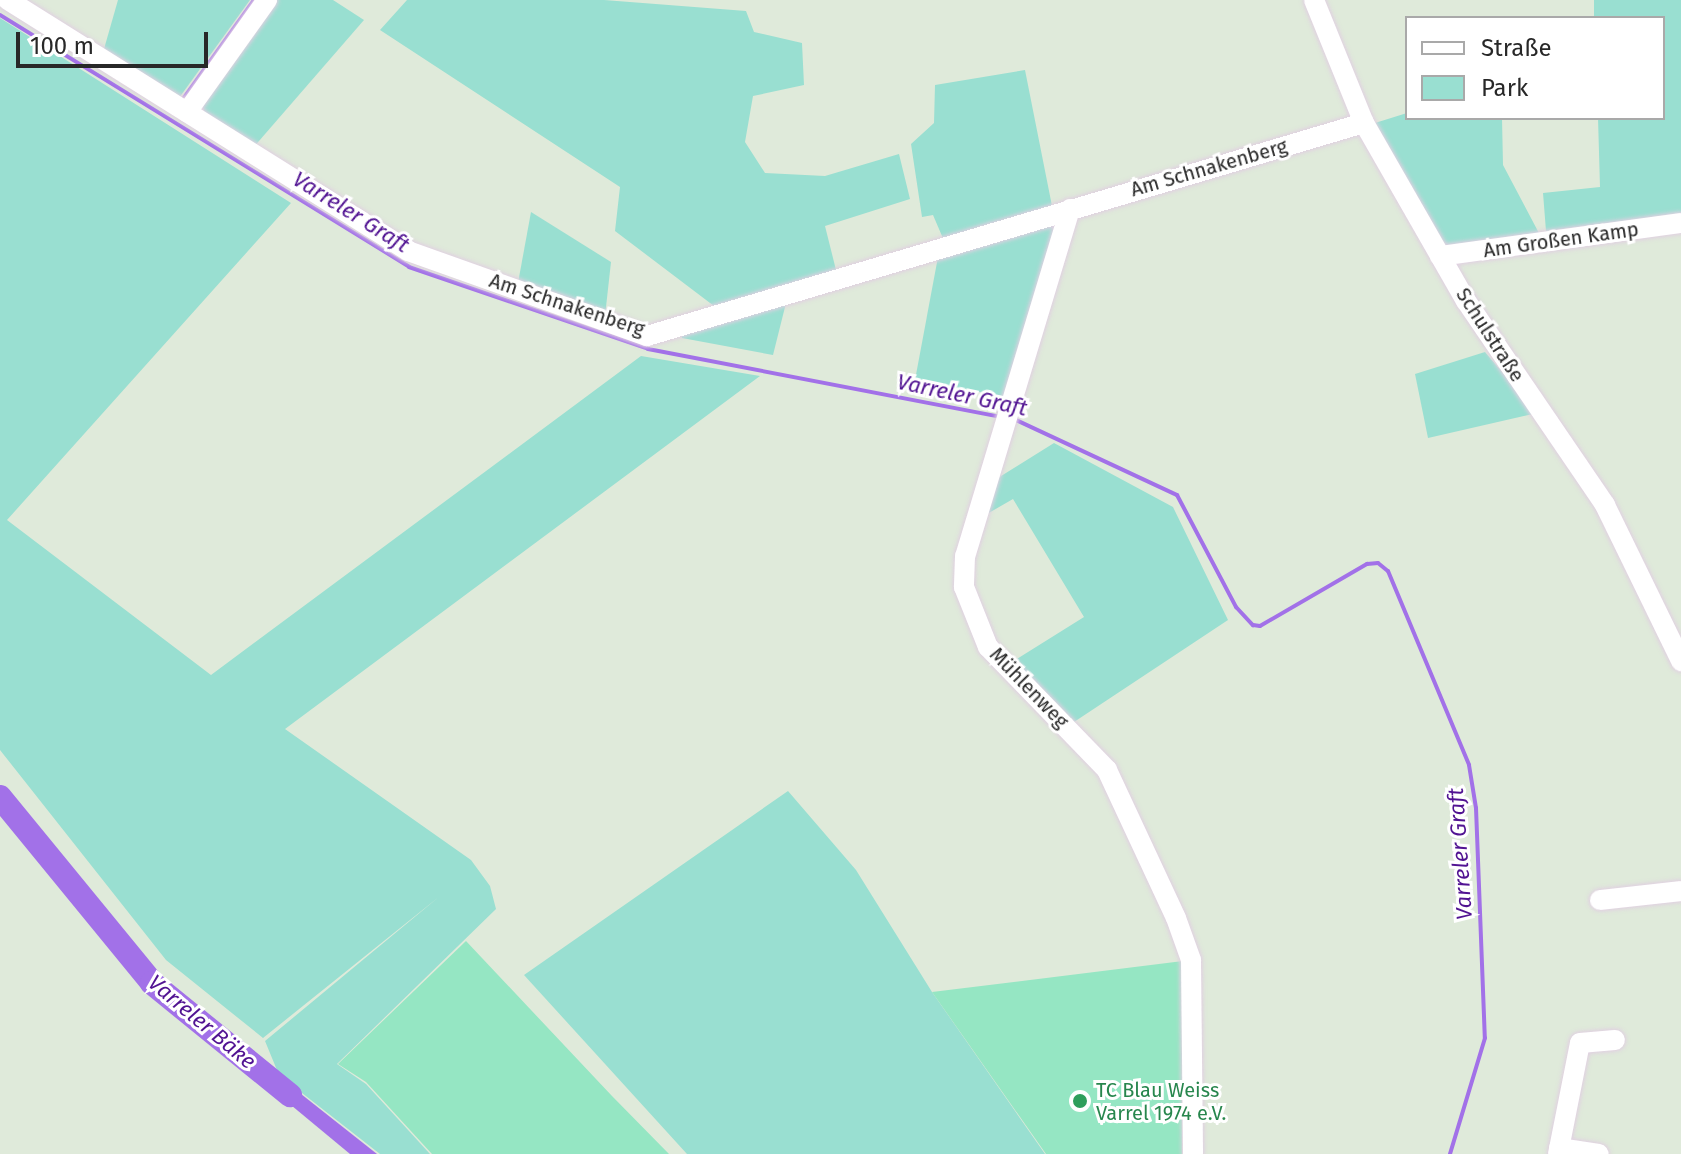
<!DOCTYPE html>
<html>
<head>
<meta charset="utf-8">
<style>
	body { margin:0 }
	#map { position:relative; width:1681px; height:1154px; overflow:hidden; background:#dfeada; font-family:"Fira Sans",sans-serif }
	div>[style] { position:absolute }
	.green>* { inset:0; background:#99dfd1 }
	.pitch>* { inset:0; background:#95e6c3 }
	.water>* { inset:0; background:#a271e8 }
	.stream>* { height:4px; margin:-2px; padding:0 2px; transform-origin:2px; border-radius:2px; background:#a271e8 }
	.river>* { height:24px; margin:-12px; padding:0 12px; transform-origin:12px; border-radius:12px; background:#a271e8 }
	.roads { filter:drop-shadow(0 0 2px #e0d0e1) drop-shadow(0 0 2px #e0d0e1) }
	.minor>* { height:20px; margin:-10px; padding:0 10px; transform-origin:10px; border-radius:10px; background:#fff }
	.dots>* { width:22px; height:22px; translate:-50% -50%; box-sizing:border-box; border:4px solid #fff; border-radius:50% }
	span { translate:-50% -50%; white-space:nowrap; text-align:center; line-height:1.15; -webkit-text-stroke:6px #fff; paint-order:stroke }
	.street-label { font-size:20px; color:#282828 }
	.leisure-label { font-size:20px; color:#27864d }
	.left { translate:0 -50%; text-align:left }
	.water-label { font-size:22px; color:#511392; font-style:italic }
	.legend { position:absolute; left:1405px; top:16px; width:260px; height:104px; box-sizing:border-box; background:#fff; border:2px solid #a9a9a9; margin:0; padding:10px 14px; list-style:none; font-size:24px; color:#282828 }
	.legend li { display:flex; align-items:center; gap:16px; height:40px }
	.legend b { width:40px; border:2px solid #a9a9a9 }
	.scale { position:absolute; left:16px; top:32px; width:192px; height:36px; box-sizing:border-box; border:4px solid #282828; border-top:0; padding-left:10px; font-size:24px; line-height:28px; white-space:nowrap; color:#282828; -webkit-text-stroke:6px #fff; paint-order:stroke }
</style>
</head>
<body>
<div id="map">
	<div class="green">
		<i style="clip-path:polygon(118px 0,250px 0,179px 98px,104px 49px)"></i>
		<i style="clip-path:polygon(275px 0,333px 0,364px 20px,253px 148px,206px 119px,202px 104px)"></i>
		<i style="clip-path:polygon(407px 0,604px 0,746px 11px,754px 32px,802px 43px,804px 85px,753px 96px,745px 142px,765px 173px,825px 176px,899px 154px,910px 199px,825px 226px,836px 270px,714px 306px,615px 231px,620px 187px,380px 30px)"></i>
		<i style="clip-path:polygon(1594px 0,1681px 0,1681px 214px,1546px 231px,1543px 193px,1600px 187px,1598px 118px,1663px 118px,1663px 18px,1594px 18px)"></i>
		<i style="clip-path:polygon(0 18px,291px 203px,7px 520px,211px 675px,641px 356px,760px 376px,285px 729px,471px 860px,490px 886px,496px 909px,337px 1064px,366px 1084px,430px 1154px,380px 1154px,279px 1075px,265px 1041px,440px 896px,263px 1038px,166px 960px,0 750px)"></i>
		<i style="clip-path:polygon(1025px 70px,1052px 206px,945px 243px,933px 215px,922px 217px,911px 144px,934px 123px,935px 85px)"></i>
		<i style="clip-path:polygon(1407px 113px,1407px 118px,1502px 118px,1503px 165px,1541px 237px,1443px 251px,1375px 123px)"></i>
		<i style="clip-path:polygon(531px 212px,611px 262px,605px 316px,518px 283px)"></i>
		<i style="clip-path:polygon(1065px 218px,1006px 397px,915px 380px,938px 257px)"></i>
		<i style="clip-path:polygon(787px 299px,773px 355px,682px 338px,681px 331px)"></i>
		<i style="clip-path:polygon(1485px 352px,1537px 413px,1428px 438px,1415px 374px)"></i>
		<i style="clip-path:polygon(1054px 443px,1173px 507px,1228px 620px,1074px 722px,1012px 662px,1084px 617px,1013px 499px,980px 518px,993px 481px)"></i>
		<i style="clip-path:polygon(788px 791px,856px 870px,932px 992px,1045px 1154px,687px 1154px,524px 975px)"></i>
	</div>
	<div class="pitch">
		<i style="clip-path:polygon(466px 941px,612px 1096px,669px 1154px,432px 1154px,366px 1082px,338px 1064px)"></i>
		<i style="clip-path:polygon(1183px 961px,1182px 1154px,1046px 1154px,932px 992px)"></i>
	</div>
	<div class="water">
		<i style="clip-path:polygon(265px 1074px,277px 1075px,377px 1154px,350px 1154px,268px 1086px)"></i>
	</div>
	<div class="stream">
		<i style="left:0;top:15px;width:480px;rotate:31.6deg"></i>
		<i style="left:409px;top:267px;width:253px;rotate:18.9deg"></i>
		<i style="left:648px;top:349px;width:359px;rotate:10.9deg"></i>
		<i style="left:181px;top:102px;width:125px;rotate:-54.4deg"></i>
		<i style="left:1014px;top:419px;width:180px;rotate:25deg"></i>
		<i style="left:1177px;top:495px;width:127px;rotate:62.2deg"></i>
		<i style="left:1236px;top:607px;width:25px;rotate:47deg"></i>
		<i style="left:1253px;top:625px;width:7px;rotate:8deg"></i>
		<i style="left:1260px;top:626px;width:124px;rotate:-30.1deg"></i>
		<i style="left:1367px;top:564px;width:11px;rotate:-5deg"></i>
		<i style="left:1378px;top:563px;width:13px;rotate:39deg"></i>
		<i style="left:1388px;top:571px;width:210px;rotate:67.3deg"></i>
		<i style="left:1469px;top:765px;width:44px;rotate:80.8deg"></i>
		<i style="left:1476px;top:808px;width:230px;rotate:87.8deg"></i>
		<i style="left:1485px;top:1038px;width:121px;rotate:106.8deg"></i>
	</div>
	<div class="river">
		<i style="left:0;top:797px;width:240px;rotate:50.7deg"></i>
		<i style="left:152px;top:983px;width:178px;rotate:39.1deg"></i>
	</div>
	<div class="roads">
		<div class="minor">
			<i style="left:8px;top:0;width:472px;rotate:32.1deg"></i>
			<i style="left:408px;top:251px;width:254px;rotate:19.6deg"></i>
			<i style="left:647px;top:336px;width:748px;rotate:-16.55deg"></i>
			<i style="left:1314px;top:0;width:133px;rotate:67.9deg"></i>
			<i style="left:1364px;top:123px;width:205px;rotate:60.2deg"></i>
			<i style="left:1466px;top:301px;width:247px;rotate:55.7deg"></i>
			<i style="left:1605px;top:505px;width:174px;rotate:64deg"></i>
			<i style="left:187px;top:112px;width:138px;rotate:-54.5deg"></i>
			<i style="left:1070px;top:209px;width:363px;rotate:106.8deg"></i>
			<i style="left:965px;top:556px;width:31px;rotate:92deg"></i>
			<i style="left:964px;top:587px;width:65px;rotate:68.2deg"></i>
			<i style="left:988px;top:647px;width:171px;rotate:45.9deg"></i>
			<i style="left:1107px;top:770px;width:163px;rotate:65deg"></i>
			<i style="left:1176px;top:918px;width:45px;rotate:70.3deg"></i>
			<i style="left:1191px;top:960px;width:194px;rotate:89.4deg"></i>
			<i style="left:1440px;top:256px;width:243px;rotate:-7.8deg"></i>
			<i style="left:1600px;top:900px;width:81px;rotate:-6.3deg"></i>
			<i style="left:1559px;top:1148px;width:40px;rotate:8.5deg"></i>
			<i style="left:1558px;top:1154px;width:113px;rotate:-78.8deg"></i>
			<i style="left:1580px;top:1043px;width:35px;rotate:-5deg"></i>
		</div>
	</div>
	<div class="dots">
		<i style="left:1080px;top:1101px;background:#2e9e5b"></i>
	</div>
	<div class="street-label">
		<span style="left:1209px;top:168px;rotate:-16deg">Am Schnakenberg</span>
		<span style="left:1561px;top:240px;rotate:-8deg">Am Großen Kamp</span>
		<span style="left:567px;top:305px;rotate:18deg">Am Schnakenberg</span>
		<span style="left:1490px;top:335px;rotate:57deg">Schulstraße</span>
		<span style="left:1029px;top:688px;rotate:46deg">Mühlenweg</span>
	</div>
	<div class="leisure-label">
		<span class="left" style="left:1096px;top:1102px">TC Blau Weiss<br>Varrel 1974 e.V.</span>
	</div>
	<div class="water-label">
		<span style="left:351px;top:212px;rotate:32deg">Varreler Graft</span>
		<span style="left:962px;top:395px;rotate:12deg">Varreler Graft</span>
		<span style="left:1460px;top:854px;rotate:-94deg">Varreler Graft</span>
		<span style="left:202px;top:1022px;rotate:40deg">Varreler Bäke</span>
	</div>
	<ul class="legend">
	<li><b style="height:10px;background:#fff"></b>Straße</li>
	<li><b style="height:22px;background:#99dfd1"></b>Park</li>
	</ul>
	<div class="scale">100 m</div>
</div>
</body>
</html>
